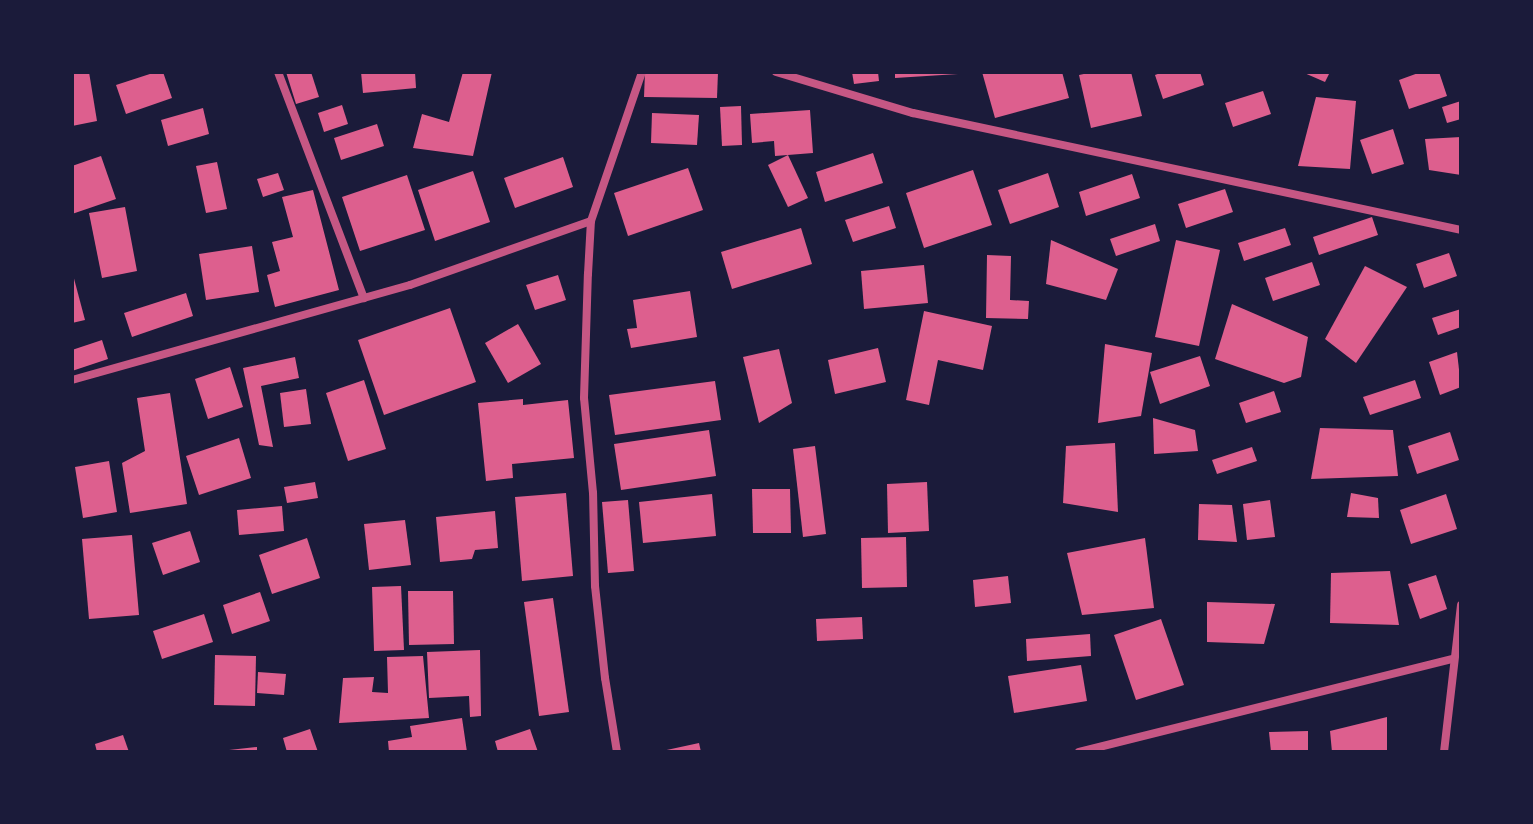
<!DOCTYPE html>
<html>
<head>
<meta charset="utf-8">
<style>
	body { margin:0 }
	#map { position:relative; width:1533px; height:824px; overflow:hidden; background:#1b1b3a; font-family:Montserrat,sans-serif }
	div>[style] { position:absolute }
	.building>* { inset:0; background:#dd5f8e }
	.minor>* { height:8px; margin:-4px; padding:0 4px; transform-origin:4px; border-radius:4px; background:#c65784 }
	span { translate:-50% -50%; white-space:nowrap; text-align:center; line-height:1.15; -webkit-text-stroke:8px #1b1b3a; paint-order:stroke }
	.frame { position:absolute; inset:0; border:74px solid #1b1b3a; pointer-events:none }
</style>
</head>
<body>
<div id="map">
	<div class="building">
		<i style="clip-path:polygon(89px 72px,97px 121px,72px 126px,72px 73px)"></i>
		<i style="clip-path:polygon(156px 72px,163px 72px,172px 98px,126px 114px,116px 85px)"></i>
		<i style="clip-path:polygon(286px 72px,311px 72px,319px 97px,296px 104px)"></i>
		<i style="clip-path:polygon(361px 72px,415px 72px,416px 88px,363px 93px)"></i>
		<i style="clip-path:polygon(463px 72px,492px 72px,473px 156px,413px 148px,422px 114px,449px 122px)"></i>
		<i style="clip-path:polygon(645px 72px,718px 72px,717px 98px,644px 97px)"></i>
		<i style="clip-path:polygon(852px 72px,878px 72px,879px 81px,854px 84px)"></i>
		<i style="clip-path:polygon(895px 72px,958px 72px,958px 74px,895px 78px)"></i>
		<i style="clip-path:polygon(982px 72px,1062px 72px,1069px 98px,995px 118px)"></i>
		<i style="clip-path:polygon(1093px 72px,1131px 72px,1142px 116px,1091px 128px,1079px 75px)"></i>
		<i style="clip-path:polygon(1163px 72px,1200px 72px,1204px 85px,1163px 99px,1155px 75px)"></i>
		<i style="clip-path:polygon(1302px 72px,1330px 72px,1325px 82px)"></i>
		<i style="clip-path:polygon(1421px 72px,1439px 72px,1447px 96px,1409px 109px,1399px 80px)"></i>
		<i style="clip-path:polygon(1263px 91px,1271px 114px,1233px 127px,1225px 103px)"></i>
		<i style="clip-path:polygon(1316px 97px,1356px 101px,1350px 169px,1298px 166px)"></i>
		<i style="clip-path:polygon(1461px 101px,1461px 119px,1447px 123px,1442px 107px)"></i>
		<i style="clip-path:polygon(342px 105px,348px 124px,324px 132px,318px 113px)"></i>
		<i style="clip-path:polygon(741px 106px,742px 145px,722px 146px,720px 107px)"></i>
		<i style="clip-path:polygon(203px 108px,209px 134px,168px 146px,161px 120px)"></i>
		<i style="clip-path:polygon(810px 110px,813px 153px,775px 156px,774px 141px,752px 143px,750px 114px)"></i>
		<i style="clip-path:polygon(652px 113px,699px 115px,697px 145px,651px 143px)"></i>
		<i style="clip-path:polygon(377px 124px,384px 146px,341px 160px,334px 138px)"></i>
		<i style="clip-path:polygon(1393px 129px,1404px 164px,1372px 174px,1360px 140px)"></i>
		<i style="clip-path:polygon(1461px 137px,1461px 175px,1429px 170px,1425px 139px)"></i>
		<i style="clip-path:polygon(873px 153px,883px 183px,825px 202px,816px 172px)"></i>
		<i style="clip-path:polygon(788px 155px,808px 198px,788px 207px,768px 165px)"></i>
		<i style="clip-path:polygon(101px 156px,116px 199px,72px 214px,72px 166px)"></i>
		<i style="clip-path:polygon(563px 157px,573px 187px,515px 208px,504px 178px)"></i>
		<i style="clip-path:polygon(217px 162px,227px 209px,206px 213px,196px 166px)"></i>
		<i style="clip-path:polygon(688px 168px,703px 210px,628px 236px,614px 193px)"></i>
		<i style="clip-path:polygon(973px 170px,992px 225px,924px 248px,906px 193px)"></i>
		<i style="clip-path:polygon(473px 171px,490px 222px,435px 241px,418px 190px)"></i>
		<i style="clip-path:polygon(278px 173px,284px 190px,263px 197px,257px 179px)"></i>
		<i style="clip-path:polygon(1048px 173px,1059px 207px,1010px 224px,998px 190px)"></i>
		<i style="clip-path:polygon(1132px 174px,1140px 198px,1086px 216px,1079px 192px)"></i>
		<i style="clip-path:polygon(407px 175px,425px 230px,360px 251px,342px 197px)"></i>
		<i style="clip-path:polygon(1225px 189px,1233px 212px,1186px 228px,1178px 204px)"></i>
		<i style="clip-path:polygon(313px 190px,339px 290px,275px 307px,267px 275px,280px 271px,272px 242px,293px 237px,282px 197px)"></i>
		<i style="clip-path:polygon(889px 206px,896px 228px,853px 242px,845px 220px)"></i>
		<i style="clip-path:polygon(125px 207px,137px 271px,102px 278px,89px 213px)"></i>
		<i style="clip-path:polygon(1372px 217px,1378px 235px,1319px 255px,1313px 237px)"></i>
		<i style="clip-path:polygon(1155px 224px,1160px 241px,1116px 256px,1110px 239px)"></i>
		<i style="clip-path:polygon(801px 228px,812px 264px,732px 289px,721px 252px)"></i>
		<i style="clip-path:polygon(1285px 228px,1291px 245px,1244px 261px,1238px 243px)"></i>
		<i style="clip-path:polygon(1051px 240px,1118px 269px,1106px 300px,1046px 284px)"></i>
		<i style="clip-path:polygon(1176px 240px,1220px 250px,1199px 346px,1155px 337px)"></i>
		<i style="clip-path:polygon(252px 246px,259px 292px,206px 300px,199px 254px)"></i>
		<i style="clip-path:polygon(1449px 253px,1457px 276px,1424px 288px,1416px 264px)"></i>
		<i style="clip-path:polygon(987px 255px,1011px 256px,1010px 300px,1029px 301px,1028px 319px,986px 318px)"></i>
		<i style="clip-path:polygon(1312px 262px,1320px 285px,1273px 301px,1265px 278px)"></i>
		<i style="clip-path:polygon(924px 265px,928px 303px,864px 309px,861px 271px)"></i>
		<i style="clip-path:polygon(1365px 266px,1407px 287px,1356px 363px,1325px 339px)"></i>
		<i style="clip-path:polygon(72px 271px,85px 320px,72px 323px)"></i>
		<i style="clip-path:polygon(558px 275px,566px 300px,535px 310px,526px 285px)"></i>
		<i style="clip-path:polygon(690px 291px,697px 337px,631px 348px,627px 329px,637px 328px,633px 300px)"></i>
		<i style="clip-path:polygon(186px 293px,193px 316px,132px 337px,124px 313px)"></i>
		<i style="clip-path:polygon(1232px 304px,1308px 337px,1301px 377px,1284px 383px,1215px 359px)"></i>
		<i style="clip-path:polygon(450px 308px,476px 382px,384px 415px,358px 340px)"></i>
		<i style="clip-path:polygon(1461px 309px,1461px 327px,1438px 335px,1432px 318px)"></i>
		<i style="clip-path:polygon(924px 311px,992px 326px,983px 370px,938px 360px,929px 405px,906px 400px)"></i>
		<i style="clip-path:polygon(518px 324px,541px 364px,508px 383px,485px 343px)"></i>
		<i style="clip-path:polygon(102px 340px,108px 359px,72px 371px,72px 350px)"></i>
		<i style="clip-path:polygon(1105px 344px,1152px 353px,1141px 416px,1098px 423px)"></i>
		<i style="clip-path:polygon(878px 348px,886px 382px,835px 394px,828px 360px)"></i>
		<i style="clip-path:polygon(779px 349px,792px 403px,759px 423px,743px 357px)"></i>
		<i style="clip-path:polygon(1457px 352px,1461px 387px,1440px 395px,1429px 362px)"></i>
		<i style="clip-path:polygon(1200px 356px,1210px 386px,1160px 404px,1150px 372px)"></i>
		<i style="clip-path:polygon(295px 357px,299px 378px,261px 386px,273px 447px,259px 445px,243px 368px)"></i>
		<i style="clip-path:polygon(230px 367px,243px 407px,208px 419px,195px 379px)"></i>
		<i style="clip-path:polygon(364px 380px,386px 449px,348px 461px,326px 393px)"></i>
		<i style="clip-path:polygon(1415px 380px,1421px 398px,1370px 415px,1363px 397px)"></i>
		<i style="clip-path:polygon(715px 381px,721px 420px,615px 435px,609px 395px)"></i>
		<i style="clip-path:polygon(306px 389px,311px 424px,284px 427px,280px 393px)"></i>
		<i style="clip-path:polygon(1274px 391px,1281px 412px,1246px 423px,1239px 403px)"></i>
		<i style="clip-path:polygon(170px 393px,187px 504px,130px 513px,122px 463px,145px 451px,137px 398px)"></i>
		<i style="clip-path:polygon(523px 399px,523px 405px,568px 400px,574px 458px,512px 464px,513px 478px,486px 481px,478px 403px)"></i>
		<i style="clip-path:polygon(1153px 418px,1195px 430px,1198px 451px,1154px 454px)"></i>
		<i style="clip-path:polygon(1320px 428px,1393px 430px,1398px 476px,1311px 479px)"></i>
		<i style="clip-path:polygon(709px 430px,716px 476px,621px 490px,614px 444px)"></i>
		<i style="clip-path:polygon(1450px 432px,1459px 460px,1417px 474px,1408px 446px)"></i>
		<i style="clip-path:polygon(239px 438px,251px 478px,199px 495px,186px 456px)"></i>
		<i style="clip-path:polygon(1115px 443px,1118px 512px,1063px 503px,1066px 446px)"></i>
		<i style="clip-path:polygon(815px 446px,826px 534px,803px 537px,793px 449px)"></i>
		<i style="clip-path:polygon(1252px 447px,1257px 461px,1217px 474px,1212px 460px)"></i>
		<i style="clip-path:polygon(109px 461px,117px 512px,83px 518px,75px 467px)"></i>
		<i style="clip-path:polygon(315px 482px,318px 498px,287px 503px,284px 487px)"></i>
		<i style="clip-path:polygon(927px 482px,929px 531px,888px 533px,887px 484px)"></i>
		<i style="clip-path:polygon(752px 489px,790px 489px,791px 533px,753px 533px)"></i>
		<i style="clip-path:polygon(566px 493px,573px 576px,522px 581px,515px 497px)"></i>
		<i style="clip-path:polygon(1351px 493px,1378px 498px,1379px 518px,1347px 517px)"></i>
		<i style="clip-path:polygon(712px 494px,716px 536px,643px 543px,639px 502px)"></i>
		<i style="clip-path:polygon(1446px 494px,1457px 529px,1411px 544px,1400px 510px)"></i>
		<i style="clip-path:polygon(628px 500px,634px 571px,608px 573px,602px 502px)"></i>
		<i style="clip-path:polygon(1270px 500px,1275px 537px,1247px 540px,1243px 504px)"></i>
		<i style="clip-path:polygon(1199px 504px,1232px 505px,1237px 542px,1198px 540px)"></i>
		<i style="clip-path:polygon(282px 506px,284px 531px,239px 535px,237px 510px)"></i>
		<i style="clip-path:polygon(495px 511px,498px 548px,475px 550px,472px 559px,440px 562px,436px 517px)"></i>
		<i style="clip-path:polygon(405px 520px,411px 565px,369px 570px,364px 524px)"></i>
		<i style="clip-path:polygon(190px 531px,200px 562px,163px 575px,152px 543px)"></i>
		<i style="clip-path:polygon(132px 535px,139px 615px,89px 619px,82px 539px)"></i>
		<i style="clip-path:polygon(906px 537px,907px 587px,862px 588px,861px 538px)"></i>
		<i style="clip-path:polygon(307px 538px,320px 578px,272px 594px,259px 555px)"></i>
		<i style="clip-path:polygon(1145px 538px,1154px 608px,1082px 615px,1067px 553px)"></i>
		<i style="clip-path:polygon(1390px 571px,1399px 625px,1330px 623px,1331px 573px)"></i>
		<i style="clip-path:polygon(1436px 575px,1447px 609px,1420px 619px,1408px 584px)"></i>
		<i style="clip-path:polygon(1008px 576px,1011px 603px,975px 607px,973px 580px)"></i>
		<i style="clip-path:polygon(401px 586px,404px 650px,374px 651px,372px 587px)"></i>
		<i style="clip-path:polygon(408px 591px,453px 591px,454px 644px,409px 645px)"></i>
		<i style="clip-path:polygon(260px 592px,270px 621px,232px 634px,223px 605px)"></i>
		<i style="clip-path:polygon(553px 598px,569px 712px,539px 716px,524px 602px)"></i>
		<i style="clip-path:polygon(1207px 602px,1275px 604px,1264px 644px,1207px 642px)"></i>
		<i style="clip-path:polygon(204px 614px,213px 642px,162px 659px,153px 631px)"></i>
		<i style="clip-path:polygon(862px 617px,863px 639px,817px 641px,816px 619px)"></i>
		<i style="clip-path:polygon(1161px 619px,1184px 685px,1136px 700px,1114px 635px)"></i>
		<i style="clip-path:polygon(1090px 634px,1091px 656px,1027px 661px,1026px 639px)"></i>
		<i style="clip-path:polygon(480px 650px,481px 716px,470px 717px,469px 696px,429px 698px,427px 652px)"></i>
		<i style="clip-path:polygon(215px 655px,256px 656px,255px 706px,214px 705px)"></i>
		<i style="clip-path:polygon(423px 656px,429px 718px,339px 723px,343px 678px,374px 677px,372px 692px,388px 693px,387px 657px)"></i>
		<i style="clip-path:polygon(1081px 665px,1087px 701px,1014px 713px,1008px 676px)"></i>
		<i style="clip-path:polygon(258px 672px,286px 674px,284px 695px,257px 693px)"></i>
		<i style="clip-path:polygon(1387px 717px,1387px 752px,1332px 752px,1330px 731px)"></i>
		<i style="clip-path:polygon(462px 718px,467px 752px,389px 752px,388px 741px,412px 737px,410px 726px)"></i>
		<i style="clip-path:polygon(310px 729px,318px 752px,287px 752px,283px 738px)"></i>
		<i style="clip-path:polygon(530px 729px,538px 752px,498px 752px,495px 741px)"></i>
		<i style="clip-path:polygon(1308px 731px,1308px 752px,1271px 752px,1269px 732px)"></i>
		<i style="clip-path:polygon(123px 735px,129px 752px,97px 752px,95px 744px)"></i>
		<i style="clip-path:polygon(699px 743px,701px 752px,662px 752px,662px 751px)"></i>
		<i style="clip-path:polygon(257px 747px,257px 752px,230px 752px,229px 750px)"></i>
	</div>
	<div class="minor">
		<i style="left:278px;top:72px;width:242px;rotate:69.2deg"></i>
		<i style="left:776px;top:72px;width:143px;rotate:16.7deg"></i>
		<i style="left:913px;top:113px;width:560px;rotate:12.05deg"></i>
		<i style="left:72px;top:380px;width:351px;rotate:-15.7deg"></i>
		<i style="left:410px;top:285px;width:192px;rotate:-19.5deg"></i>
		<i style="left:617px;top:752px;width:75px;rotate:-99.2deg"></i>
		<i style="left:605px;top:678px;width:93px;rotate:-96.2deg"></i>
		<i style="left:595px;top:586px;width:93px;rotate:-91.2deg"></i>
		<i style="left:593px;top:493px;width:95px;rotate:-95.4deg"></i>
		<i style="left:584px;top:398px;width:124px;rotate:-88.2deg"></i>
		<i style="left:588px;top:274px;width:53px;rotate:-86.8deg"></i>
		<i style="left:591px;top:221px;width:157px;rotate:-71.1deg"></i>
		<i style="left:1079px;top:752px;width:384px;rotate:-14deg"></i>
		<i style="left:1444px;top:752px;width:148px;rotate:-83.4deg"></i>
	</div>
	<div class="frame"></div>
</div>
</body>
</html>
